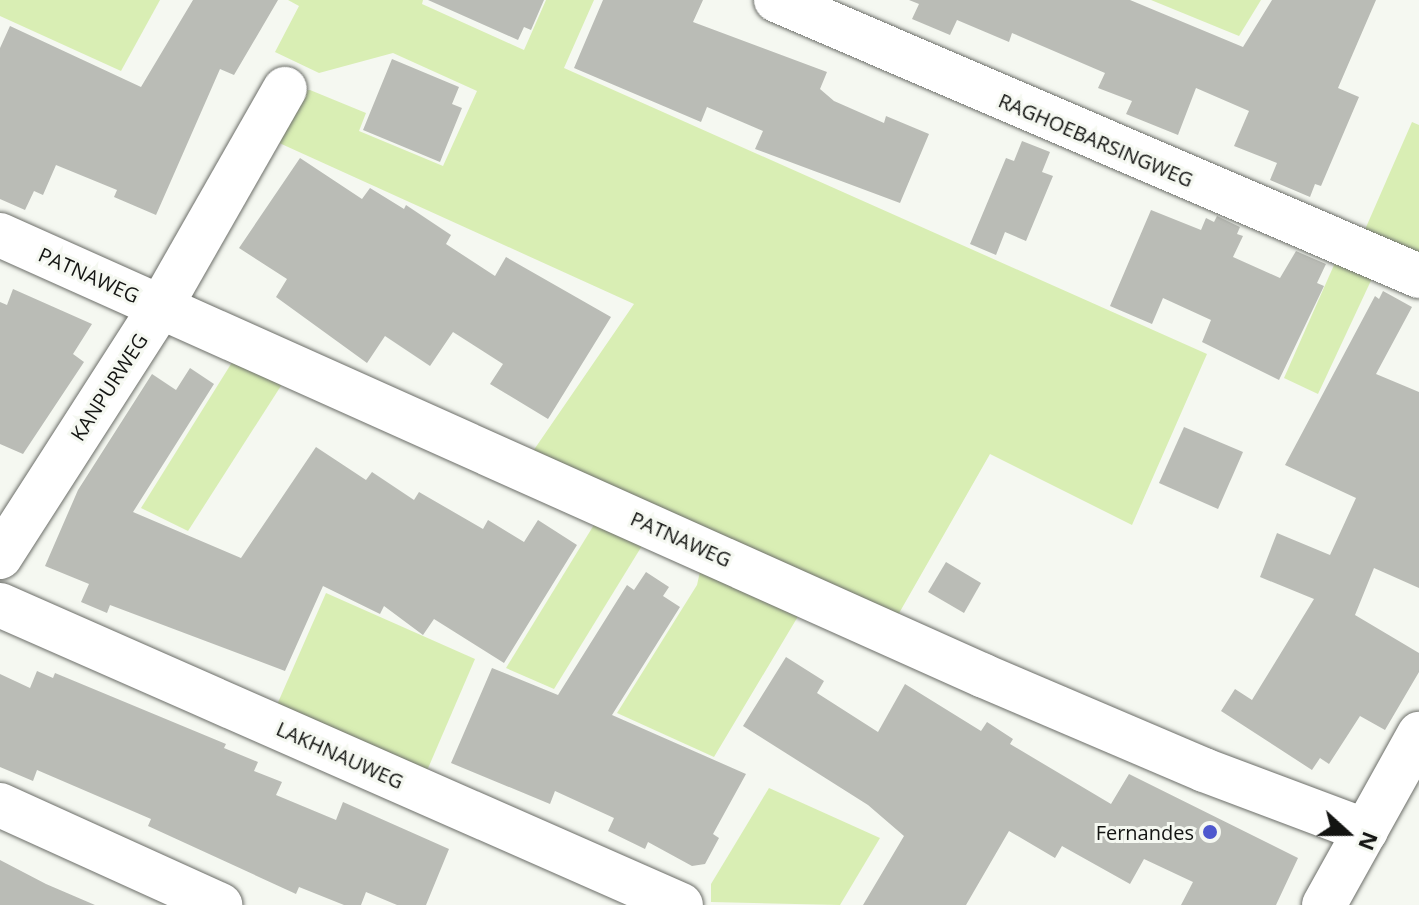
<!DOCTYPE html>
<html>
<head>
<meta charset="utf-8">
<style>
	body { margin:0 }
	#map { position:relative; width:1419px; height:905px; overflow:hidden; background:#f5f8f1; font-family:"Open Sans",sans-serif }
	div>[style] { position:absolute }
	.green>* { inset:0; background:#d9eeb4 }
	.building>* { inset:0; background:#babcb6 }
	.roads { filter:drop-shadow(0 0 2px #6c6e69) drop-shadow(0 0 2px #6c6e69) }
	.minor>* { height:44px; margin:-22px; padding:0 22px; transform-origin:22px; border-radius:22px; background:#fff }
	.major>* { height:44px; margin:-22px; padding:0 22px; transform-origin:22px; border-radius:22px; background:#fff }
	.dots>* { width:22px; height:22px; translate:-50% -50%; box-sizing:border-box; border:4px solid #f5f8f1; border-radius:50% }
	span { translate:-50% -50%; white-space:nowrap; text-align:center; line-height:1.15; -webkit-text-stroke:6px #f5f8f1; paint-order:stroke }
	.street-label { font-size:20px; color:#131412 }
	.poi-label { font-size:20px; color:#131412 }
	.right { translate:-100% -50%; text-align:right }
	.north { position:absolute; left:1307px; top:793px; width:80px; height:80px; -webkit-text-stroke:6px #f5f8f1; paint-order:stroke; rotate:111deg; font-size:22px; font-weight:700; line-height:32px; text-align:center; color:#131412 }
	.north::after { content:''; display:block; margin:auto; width:28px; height:36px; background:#131412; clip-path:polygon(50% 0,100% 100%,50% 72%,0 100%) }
</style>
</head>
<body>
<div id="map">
	<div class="green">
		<i style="clip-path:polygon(0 0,160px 0,121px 71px,0 16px)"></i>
		<i style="clip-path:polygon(288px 0,423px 0,422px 4px,524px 50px,546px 0,594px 0,564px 68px,1207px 354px,1132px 525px,990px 454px,894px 622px,529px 457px,634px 304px,266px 137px,297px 91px,310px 90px,366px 113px,359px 131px,443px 166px,477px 91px,393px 53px,319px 73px,275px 52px,299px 6px)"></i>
		<i style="clip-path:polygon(1151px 0,1261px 0,1239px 36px)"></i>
		<i style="clip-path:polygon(1412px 122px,1419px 125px,1419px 264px,1360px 241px)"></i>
		<i style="clip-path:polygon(1338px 256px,1375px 272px,1318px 394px,1284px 378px)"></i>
		<i style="clip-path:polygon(236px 356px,286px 378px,188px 531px,141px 508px)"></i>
		<i style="clip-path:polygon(600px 515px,648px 536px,554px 689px,506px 668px)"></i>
		<i style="clip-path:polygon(702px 563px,803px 608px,714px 757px,617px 713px,697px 585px)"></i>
		<i style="clip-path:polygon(326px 593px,475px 659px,426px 773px,276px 707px)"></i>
		<i style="clip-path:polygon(769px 788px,880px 838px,840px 905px,711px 902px,711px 884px)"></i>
	</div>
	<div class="building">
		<i style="clip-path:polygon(193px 0,278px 0,234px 75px,220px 69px,156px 215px,114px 197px,117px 190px,56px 165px,43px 195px,34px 191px,25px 210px,0 199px,0 48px,10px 26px,141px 87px)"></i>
		<i style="clip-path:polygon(428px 0,544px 0,531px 30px,524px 27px,518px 40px)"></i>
		<i style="clip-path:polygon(603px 0,703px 0,693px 22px,827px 72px,820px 89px,834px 101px,884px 123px,886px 116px,929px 134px,900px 203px,755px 149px,763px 131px,707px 107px,701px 122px,574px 68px)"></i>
		<i style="clip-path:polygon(909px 0,1130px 0,1243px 47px,1272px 0,1376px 0,1338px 88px,1359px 97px,1321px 186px,1315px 184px,1310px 197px,1270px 180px,1277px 163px,1234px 146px,1249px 111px,1196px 88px,1178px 135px,1126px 114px,1132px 101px,1098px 88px,1105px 73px,1012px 33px,1009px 42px,957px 20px,950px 35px,912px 19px,919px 4px)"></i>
		<i style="clip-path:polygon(392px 59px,459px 87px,452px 104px,462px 108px,440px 162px,363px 130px)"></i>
		<i style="clip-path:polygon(1022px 141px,1050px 152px,1042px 172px,1053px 176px,1026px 241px,1005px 232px,996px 255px,970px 244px,1006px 158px,1014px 161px)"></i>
		<i style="clip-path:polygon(300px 158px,362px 199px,370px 188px,404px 209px,406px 205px,451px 235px,446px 244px,495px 276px,506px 257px,611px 317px,548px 419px,490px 384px,503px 364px,453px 332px,430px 366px,385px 336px,367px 363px,276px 297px,287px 279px,239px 248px)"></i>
		<i style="clip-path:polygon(1151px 210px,1201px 230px,1206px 218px,1214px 222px,1217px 216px,1240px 227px,1237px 234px,1243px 236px,1233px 257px,1280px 278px,1296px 251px,1326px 264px,1317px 283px,1324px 286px,1279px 380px,1202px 342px,1211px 320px,1163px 298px,1152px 324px,1110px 306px)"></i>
		<i style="clip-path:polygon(13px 289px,92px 324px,73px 354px,84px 362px,23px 454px,0 444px,0 302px,7px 305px)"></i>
		<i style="clip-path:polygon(1383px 291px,1412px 307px,1376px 374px,1419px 392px,1419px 588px,1374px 568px,1355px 615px,1419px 653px,1419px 672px,1385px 730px,1360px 716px,1329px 764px,1320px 758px,1312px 770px,1221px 711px,1235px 689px,1252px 700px,1314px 599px,1260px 577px,1277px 533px,1330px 555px,1356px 498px,1285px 465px,1375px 296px,1379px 299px)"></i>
		<i style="clip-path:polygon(190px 368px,214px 384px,133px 512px,241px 558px,316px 447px,366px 480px,372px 472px,414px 500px,419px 492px,483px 529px,488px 520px,524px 542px,538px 520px,577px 545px,504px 663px,434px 619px,423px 635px,384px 606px,380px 614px,323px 586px,285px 671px,110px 605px,107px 613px,81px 602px,89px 584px,45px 566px,78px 490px,152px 374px,176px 390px)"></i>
		<i style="clip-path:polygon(1184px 427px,1243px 452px,1218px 509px,1159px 483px)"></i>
		<i style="clip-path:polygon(946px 562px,981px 583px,964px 613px,928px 592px)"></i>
		<i style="clip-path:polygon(646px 572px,669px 587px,663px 596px,680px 607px,612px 715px,746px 774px,713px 834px,719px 838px,705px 864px,692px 866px,648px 842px,645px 849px,608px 831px,614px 818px,555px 791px,550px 804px,451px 763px,492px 668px,558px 695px,627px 585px,634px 590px)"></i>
		<i style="clip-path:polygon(786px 657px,824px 681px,817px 693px,878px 732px,905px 684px,981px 731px,987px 722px,1013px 739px,1010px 744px,1111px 804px,1129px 774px,1298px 858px,1276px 905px,1181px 905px,1193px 882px,1144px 859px,1130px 884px,1062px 846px,1055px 858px,1009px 831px,966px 905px,863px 905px,904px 836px,868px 805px,743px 726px)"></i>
		<i style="clip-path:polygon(37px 671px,53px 678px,55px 673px,226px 744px,224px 748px,258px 762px,254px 771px,282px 782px,276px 795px,336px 820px,343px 802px,449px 849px,426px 905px,397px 905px,366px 892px,361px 905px,344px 905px,299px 887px,296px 894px,148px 826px,151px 819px,37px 770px,33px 781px,0 767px,0 674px,30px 688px)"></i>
		<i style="clip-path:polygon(0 860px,46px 884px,95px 905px,0 905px)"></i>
	</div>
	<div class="roads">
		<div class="minor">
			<i style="left:776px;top:0;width:700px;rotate:23.23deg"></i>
			<i style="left:0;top:235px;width:1078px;rotate:24.14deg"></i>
			<i style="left:984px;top:676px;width:239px;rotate:23.1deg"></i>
			<i style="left:1204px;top:770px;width:173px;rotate:20.6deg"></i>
			<i style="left:0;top:557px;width:298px;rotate:-57.3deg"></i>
			<i style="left:161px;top:306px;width:250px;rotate:-60.3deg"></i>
			<i style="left:0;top:605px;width:744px;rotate:23.77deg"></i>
			<i style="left:0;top:805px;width:242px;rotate:24.4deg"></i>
		</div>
		<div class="major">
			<i style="left:1324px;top:905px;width:196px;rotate:-60.9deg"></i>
		</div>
	</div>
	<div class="dots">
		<i style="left:1210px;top:832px;background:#4e58ce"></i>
	</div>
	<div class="street-label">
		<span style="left:1096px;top:140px;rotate:23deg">RAGHOEBARSINGWEG</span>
		<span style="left:89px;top:275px;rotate:24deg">PATNAWEG</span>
		<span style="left:109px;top:387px;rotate:-57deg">KANPURWEG</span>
		<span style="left:681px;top:539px;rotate:24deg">PATNAWEG</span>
		<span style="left:340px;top:755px;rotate:24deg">LAKHNAUWEG</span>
	</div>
	<div class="poi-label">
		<span class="right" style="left:1194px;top:832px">Fernandes</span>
	</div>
	<div class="north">N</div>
</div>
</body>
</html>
